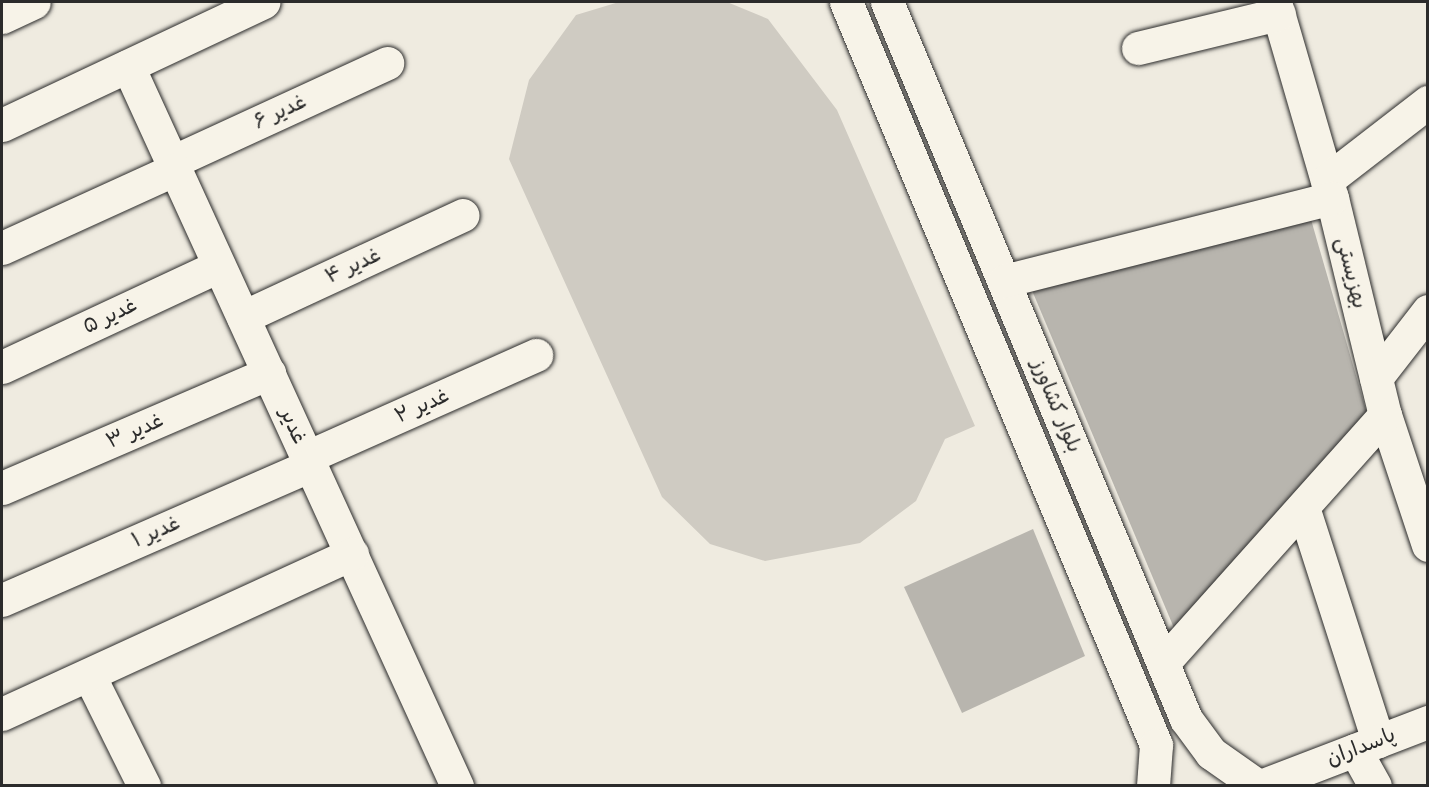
<!DOCTYPE html>
<html>
<head>
<meta charset="utf-8">
<style>
	body { margin:0 }
	#map { position:relative; width:1429px; height:787px; overflow:hidden; background:#efebe0; font-family:Mynerve,"Playpen Sans Arabic",sans-serif }
	div>[style] { position:absolute }
	.green>* { inset:0; background:#cfcbc2 }
	.building>* { inset:0; background:#b8b5ae }
	.roads { filter:drop-shadow(0 0 2px #2b2b2b) drop-shadow(0 0 2px #2b2b2b) }
	.minor>* { height:33px; margin:-16.5px; padding:0 16.5px; transform-origin:16.5px; border-radius:16.5px; background:#f7f3e8 }
	span { translate:-50% -50%; white-space:nowrap; text-align:center; line-height:1.15; -webkit-text-stroke:4.5px #f7f3e8; paint-order:stroke }
	.street-label { font-size:21px; color:#2b2b2b }
	.frame { position:absolute; inset:0; border:3px solid #2b2b2b; pointer-events:none }
</style>
</head>
<body>
<div id="map">
	<div class="green">
		<i style="clip-path:polygon(619px 2px,727px 2px,768px 19px,837px 110px,975px 426px,945px 439px,916px 501px,860px 543px,765px 561px,710px 544px,662px 497px,509px 159px,529px 80px,576px 15px)"></i>
	</div>
	<div class="building">
		<i style="clip-path:polygon(1310px 216px,1368px 417px,1174px 628px,1031px 288px)"></i>
		<i style="clip-path:polygon(1033px 529px,1085px 656px,962px 713px,904px 587px)"></i>
	</div>
	<div class="roads">
		<div class="minor">
			<i style="left:846px;top:2px;width:805px;rotate:67.35deg"></i>
			<i style="left:1156px;top:745px;width:41px;rotate:94.2deg"></i>
			<i style="left:887px;top:2px;width:777px;rotate:67.36deg"></i>
			<i style="left:1186px;top:719px;width:42px;rotate:53.7deg"></i>
			<i style="left:1211px;top:753px;width:57px;rotate:35.1deg"></i>
			<i style="left:1275px;top:2px;width:204px;rotate:73.8deg"></i>
			<i style="left:1332px;top:198px;width:223px;rotate:76.3deg"></i>
			<i style="left:1385px;top:415px;width:137px;rotate:71.7deg"></i>
			<i style="left:2px;top:17px;width:35px;rotate:-25deg"></i>
			<i style="left:1138px;top:48px;width:145px;rotate:-13.6deg"></i>
			<i style="left:128px;top:66px;width:792px;rotate:65.44deg"></i>
			<i style="left:2px;top:125px;width:289px;rotate:-25.2deg"></i>
			<i style="left:172px;top:162px;width:237px;rotate:-24.7deg"></i>
			<i style="left:1327px;top:180px;width:128px;rotate:-37.7deg"></i>
			<i style="left:2px;top:248px;width:190px;rotate:-24.5deg"></i>
			<i style="left:1004px;top:281px;width:338px;rotate:-14.2deg"></i>
			<i style="left:243px;top:317px;width:242px;rotate:-24.9deg"></i>
			<i style="left:2px;top:367px;width:239px;rotate:-25deg"></i>
			<i style="left:1376px;top:378px;width:85px;rotate:-52.2deg"></i>
			<i style="left:307px;top:457px;width:251px;rotate:-24deg"></i>
			<i style="left:2px;top:488px;width:291px;rotate:-23.3deg"></i>
			<i style="left:1303px;top:507px;width:246px;rotate:72.2deg"></i>
			<i style="left:2px;top:600px;width:337px;rotate:-23.6deg"></i>
			<i style="left:1163px;top:663px;width:333px;rotate:-48.2deg"></i>
			<i style="left:89px;top:675px;width:124px;rotate:63.6deg"></i>
			<i style="left:2px;top:714px;width:385px;rotate:-24.6deg"></i>
			<i style="left:1355px;top:750px;width:41px;rotate:60.9deg"></i>
			<i style="left:1261px;top:786px;width:179px;rotate:-21deg"></i>
		</div>
	</div>
	<div class="street-label">
		<span style="left:280px;top:112px;rotate:-25deg">غدیر ۶</span>
		<span style="left:353px;top:266px;rotate:-25deg">غدیر ۴</span>
		<span style="left:1351px;top:273px;rotate:76deg">بهزیستی</span>
		<span style="left:110px;top:316px;rotate:-25deg">غدیر ۵</span>
		<span style="left:422px;top:406px;rotate:-24deg">غدیر ۲</span>
		<span style="left:1056px;top:406px;rotate:67deg">بلوار کشاورز</span>
		<span style="left:293px;top:426px;rotate:66deg">غدیر</span>
		<span style="left:135px;top:431px;rotate:-23deg">غدیر ۳</span>
		<span style="left:156px;top:532px;rotate:-24deg">غدیر ۱</span>
		<span style="left:1361px;top:747px;rotate:-21deg">پاسداران</span>
	</div>
	<div class="frame"></div>
</div>
</body>
</html>
